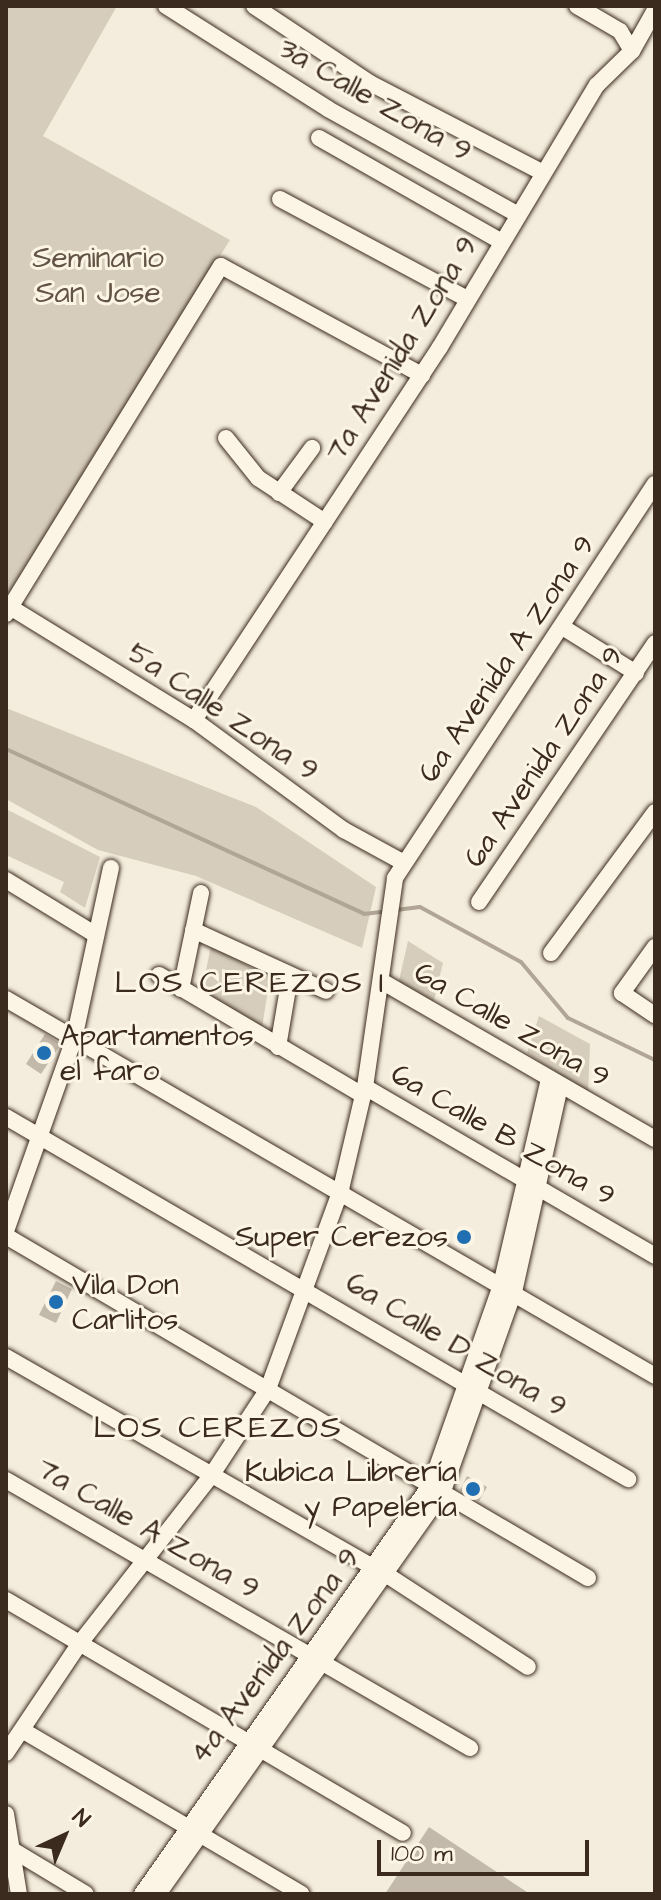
<!DOCTYPE html>
<html>
<head>
<meta charset="utf-8">
<style>
	body { margin:0 }
	#map { position:relative; width:661px; height:1900px; overflow:hidden; background:#f4eddd; font-family:"Architects Daughter",sans-serif }
	div>[style] { position:absolute }
	.green>* { inset:0; background:#d6cdbd }
	.stream>* { height:4px; margin:-2px; padding:0 2px; transform-origin:2px; border-radius:2px; background:#b0a596 }
	.building>* { inset:0; background:#c3b9aa }
	.roads { filter:drop-shadow(0 0 2px #3b2a1e) drop-shadow(0 0 2px #3b2a1e) }
	.minor>* { height:16px; margin:-8px; padding:0 8px; transform-origin:8px; border-radius:8px; background:#fcf5e5 }
	.dots>* { width:22px; height:22px; translate:-50% -50%; box-sizing:border-box; border:4px solid #fcf5e5; border-radius:50% }
	span { translate:-50% -50%; white-space:nowrap; text-align:center; line-height:1.15; -webkit-text-stroke:6px #fcf5e5; paint-order:stroke }
	.street-label { font-size:30px; color:#3b2a1e }
	.park-label { font-size:30px; color:#625346 }
	.poi-label { font-size:30px; color:#3b2a1e }
	.left { translate:0 -50%; text-align:left }
	.right { translate:-100% -50%; text-align:right }
	.neighbourhood-label { font-size:32px; color:#3b2a1e; letter-spacing:2px }
	.frame { position:absolute; inset:0; border:8px solid #3b2a1e; pointer-events:none }
	.north { position:absolute; left:24px; top:1796px; width:80px; height:80px; -webkit-text-stroke:6px #fcf5e5; paint-order:stroke; rotate:44deg; font-size:22px; font-weight:700; line-height:32px; text-align:center; color:#3b2a1e }
	.north::after { content:''; display:block; margin:auto; width:28px; height:36px; background:#3b2a1e; clip-path:polygon(50% 0,100% 100%,50% 72%,0 100%) }
	.scale { position:absolute; left:377px; top:1840px; width:212px; height:36px; box-sizing:border-box; border:4px solid #3b2a1e; border-top:0; padding-left:10px; font-size:24px; line-height:28px; white-space:nowrap; color:#3b2a1e; -webkit-text-stroke:6px #fcf5e5; paint-order:stroke }
</style>
</head>
<body>
<div id="map">
	<div class="green">
		<i style="clip-path:polygon(6px 6px,117px 6px,43px 136px,230px 240px,6px 597px)"></i>
		<i style="clip-path:polygon(6px 708px,256px 807px,376px 887px,362px 948px,196px 876px,98px 850px,6px 799px)"></i>
		<i style="clip-path:polygon(6px 809px,100px 857px,85px 908px,60px 892px,64px 882px,6px 855px)"></i>
		<i style="clip-path:polygon(408px 941px,443px 963px,433px 1004px,398px 985px)"></i>
		<i style="clip-path:polygon(211px 946px,270px 977px,262px 1028px,201px 994px)"></i>
		<i style="clip-path:polygon(539px 1016px,590px 1044px,588px 1094px,527px 1053px)"></i>
	</div>
	<div class="stream">
		<i style="left:6px;top:749px;width:394px;rotate:24.7deg"></i>
		<i style="left:364px;top:914px;width:23px;rotate:-7deg"></i>
		<i style="left:396px;top:910px;width:24px;rotate:-7deg"></i>
		<i style="left:420px;top:907px;width:115px;rotate:28.6deg"></i>
		<i style="left:521px;top:962px;width:73px;rotate:50deg"></i>
		<i style="left:568px;top:1018px;width:97px;rotate:25.8deg"></i>
	</div>
	<div class="building">
		<i style="clip-path:polygon(45px 1034px,61px 1044px,41px 1074px,26px 1064px)"></i>
		<i style="clip-path:polygon(56px 1281px,72px 1289px,56px 1323px,39px 1315px)"></i>
		<i style="clip-path:polygon(467px 1476px,487px 1487px,479px 1501px,460px 1490px)"></i>
		<i style="clip-path:polygon(429px 1827px,530px 1894px,385px 1894px)"></i>
	</div>
	<div class="roads">
		<div class="minor">
			<i style="left:166px;top:6px;width:192px;rotate:32.4deg"></i>
			<i style="left:328px;top:109px;width:216px;rotate:29.1deg"></i>
			<i style="left:254px;top:6px;width:139px;rotate:33.6deg"></i>
			<i style="left:370px;top:83px;width:194px;rotate:27.4deg"></i>
			<i style="left:577px;top:6px;width:50px;rotate:30.2deg"></i>
			<i style="left:620px;top:31px;width:23px;rotate:59deg"></i>
			<i style="left:319px;top:138px;width:210px;rotate:29.6deg"></i>
			<i style="left:280px;top:199px;width:212px;rotate:28.1deg"></i>
			<i style="left:226px;top:438px;width:51px;rotate:51.3deg"></i>
			<i style="left:258px;top:478px;width:80px;rotate:33.3deg"></i>
			<i style="left:279px;top:493px;width:56px;rotate:-53.7deg"></i>
			<i style="left:10px;top:607px;width:216px;rotate:31.6deg"></i>
			<i style="left:194px;top:720px;width:186px;rotate:36.3deg"></i>
			<i style="left:344px;top:830px;width:68px;rotate:28.8deg"></i>
			<i style="left:6px;top:614px;width:409px;rotate:-58.3deg"></i>
			<i style="left:221px;top:266px;width:229px;rotate:28.5deg"></i>
			<i style="left:564px;top:628px;width:85px;rotate:32deg"></i>
			<i style="left:194px;top:720px;width:447px;rotate:-56.6deg"></i>
			<i style="left:440px;top:347px;width:305px;rotate:-59.1deg"></i>
			<i style="left:597px;top:85px;width:49px;rotate:-44.2deg"></i>
			<i style="left:632px;top:51px;width:47px;rotate:-60.7deg"></i>
			<i style="left:6px;top:880px;width:105px;rotate:31.4deg"></i>
			<i style="left:479px;top:902px;width:313px;rotate:-55.8deg"></i>
			<i style="left:193px;top:930px;width:146px;rotate:24.6deg"></i>
			<i style="left:655px;top:947px;width:57px;rotate:125.7deg"></i>
			<i style="left:622px;top:993px;width:40px;rotate:34deg"></i>
			<i style="left:551px;top:953px;width:175px;rotate:-53.6deg"></i>
			<i style="left:159px;top:975px;width:237px;rotate:30.5deg"></i>
			<i style="left:383px;top:982px;width:314px;rotate:30deg"></i>
			<i style="left:181px;top:989px;width:98px;rotate:-78.2deg"></i>
			<i style="left:6px;top:999px;width:751px;rotate:30.15deg"></i>
			<i style="left:278px;top:1047px;width:71px;rotate:-80.3deg"></i>
			<i style="left:365px;top:1087px;width:336px;rotate:30.2deg"></i>
			<i style="left:6px;top:1117px;width:720px;rotate:30.2deg"></i>
			<i style="left:6px;top:1231px;width:204px;rotate:-70.5deg"></i>
			<i style="left:74px;top:1039px;width:175px;rotate:-77.8deg"></i>
			<i style="left:6px;top:1236px;width:675px;rotate:30.44deg"></i>
			<i style="left:6px;top:1357px;width:439px;rotate:29.8deg"></i>
			<i style="left:387px;top:1575px;width:168px;rotate:33.1deg"></i>
			<i style="left:6px;top:1480px;width:536px;rotate:30.01deg"></i>
			<i style="left:6px;top:1600px;width:460px;rotate:30.4deg"></i>
			<i style="left:22px;top:1730px;width:324px;rotate:30.4deg"></i>
			<i style="left:6px;top:1753px;width:133px;rotate:-56.1deg"></i>
			<i style="left:80px;top:1643px;width:212px;rotate:-51.9deg"></i>
			<i style="left:211px;top:1476px;width:104px;rotate:-56.8deg"></i>
			<i style="left:268px;top:1389px;width:213px;rotate:-69.9deg"></i>
			<i style="left:341px;top:1189px;width:105px;rotate:-76.8deg"></i>
			<i style="left:365px;top:1087px;width:211px;rotate:-81.8deg"></i>
			<i style="left:395px;top:878px;width:472px;rotate:-56.6deg"></i>
			<i style="left:6px;top:1814px;width:81px;rotate:80.8deg"></i>
			<i style="left:11px;top:1849px;width:87px;rotate:31deg"></i>
			<i style="left:142px;top:1894px;width:502px;rotate:-54.82deg"></i>
			<i style="left:431px;top:1484px;width:211px;rotate:-70.6deg"></i>
			<i style="left:501px;top:1285px;width:212px;rotate:-76.9deg"></i>
			<i style="left:158px;top:1894px;width:494px;rotate:-54.7deg"></i>
			<i style="left:443px;top:1491px;width:211px;rotate:-70.4deg"></i>
			<i style="left:514px;top:1292px;width:211px;rotate:-77.4deg"></i>
		</div>
	</div>
	<div class="dots">
		<i style="left:44px;top:1053px;background:#1f6fb2"></i>
		<i style="left:464px;top:1237px;background:#1f6fb2"></i>
		<i style="left:56px;top:1302px;background:#1f6fb2"></i>
		<i style="left:473px;top:1489px;background:#1f6fb2"></i>
	</div>
	<div class="street-label">
		<span style="left:375px;top:100px;rotate:30deg">3a Calle Zona 9</span>
		<span style="left:402px;top:349px;rotate:-58deg">7a Avenida Zona 9</span>
		<span style="left:507px;top:659px;rotate:-56deg">6a Avenida A Zona 9</span>
		<span style="left:223px;top:712px;rotate:34deg">5a Calle Zona 9</span>
		<span style="left:544px;top:757px;rotate:-56deg">6a Avenida Zona 9</span>
		<span style="left:512px;top:1025px;rotate:30deg">6a Calle Zona 9</span>
		<span style="left:503px;top:1135px;rotate:30deg">6a Calle B Zona 9</span>
		<span style="left:456px;top:1345px;rotate:31deg">6a Calle D Zona 9</span>
		<span style="left:148px;top:1529px;rotate:30deg">7a Calle A Zona 9</span>
		<span style="left:275px;top:1656px;rotate:-53deg">4a Avenida Zona 9</span>
	</div>
	<div class="park-label">
		<span style="left:98px;top:275px">Seminario<br>San Jose</span>
	</div>
	<div class="poi-label">
		<span class="left" style="left:60px;top:1053px">Apartamentos<br>el faro</span>
		<span class="right" style="left:448px;top:1237px">Super Cerezos</span>
		<span class="left" style="left:72px;top:1302px">Vila Don<br>Carlitos</span>
		<span class="right" style="left:457px;top:1489px">Kubica Librería<br>y Papelería</span>
	</div>
	<div class="neighbourhood-label">
		<span style="left:250px;top:983px">LOS CEREZOS I</span>
		<span style="left:218px;top:1428px">LOS CEREZOS</span>
	</div>
	<div class="frame"></div>
	<div class="north">N</div>
	<div class="scale">100 m</div>
</div>
</body>
</html>
